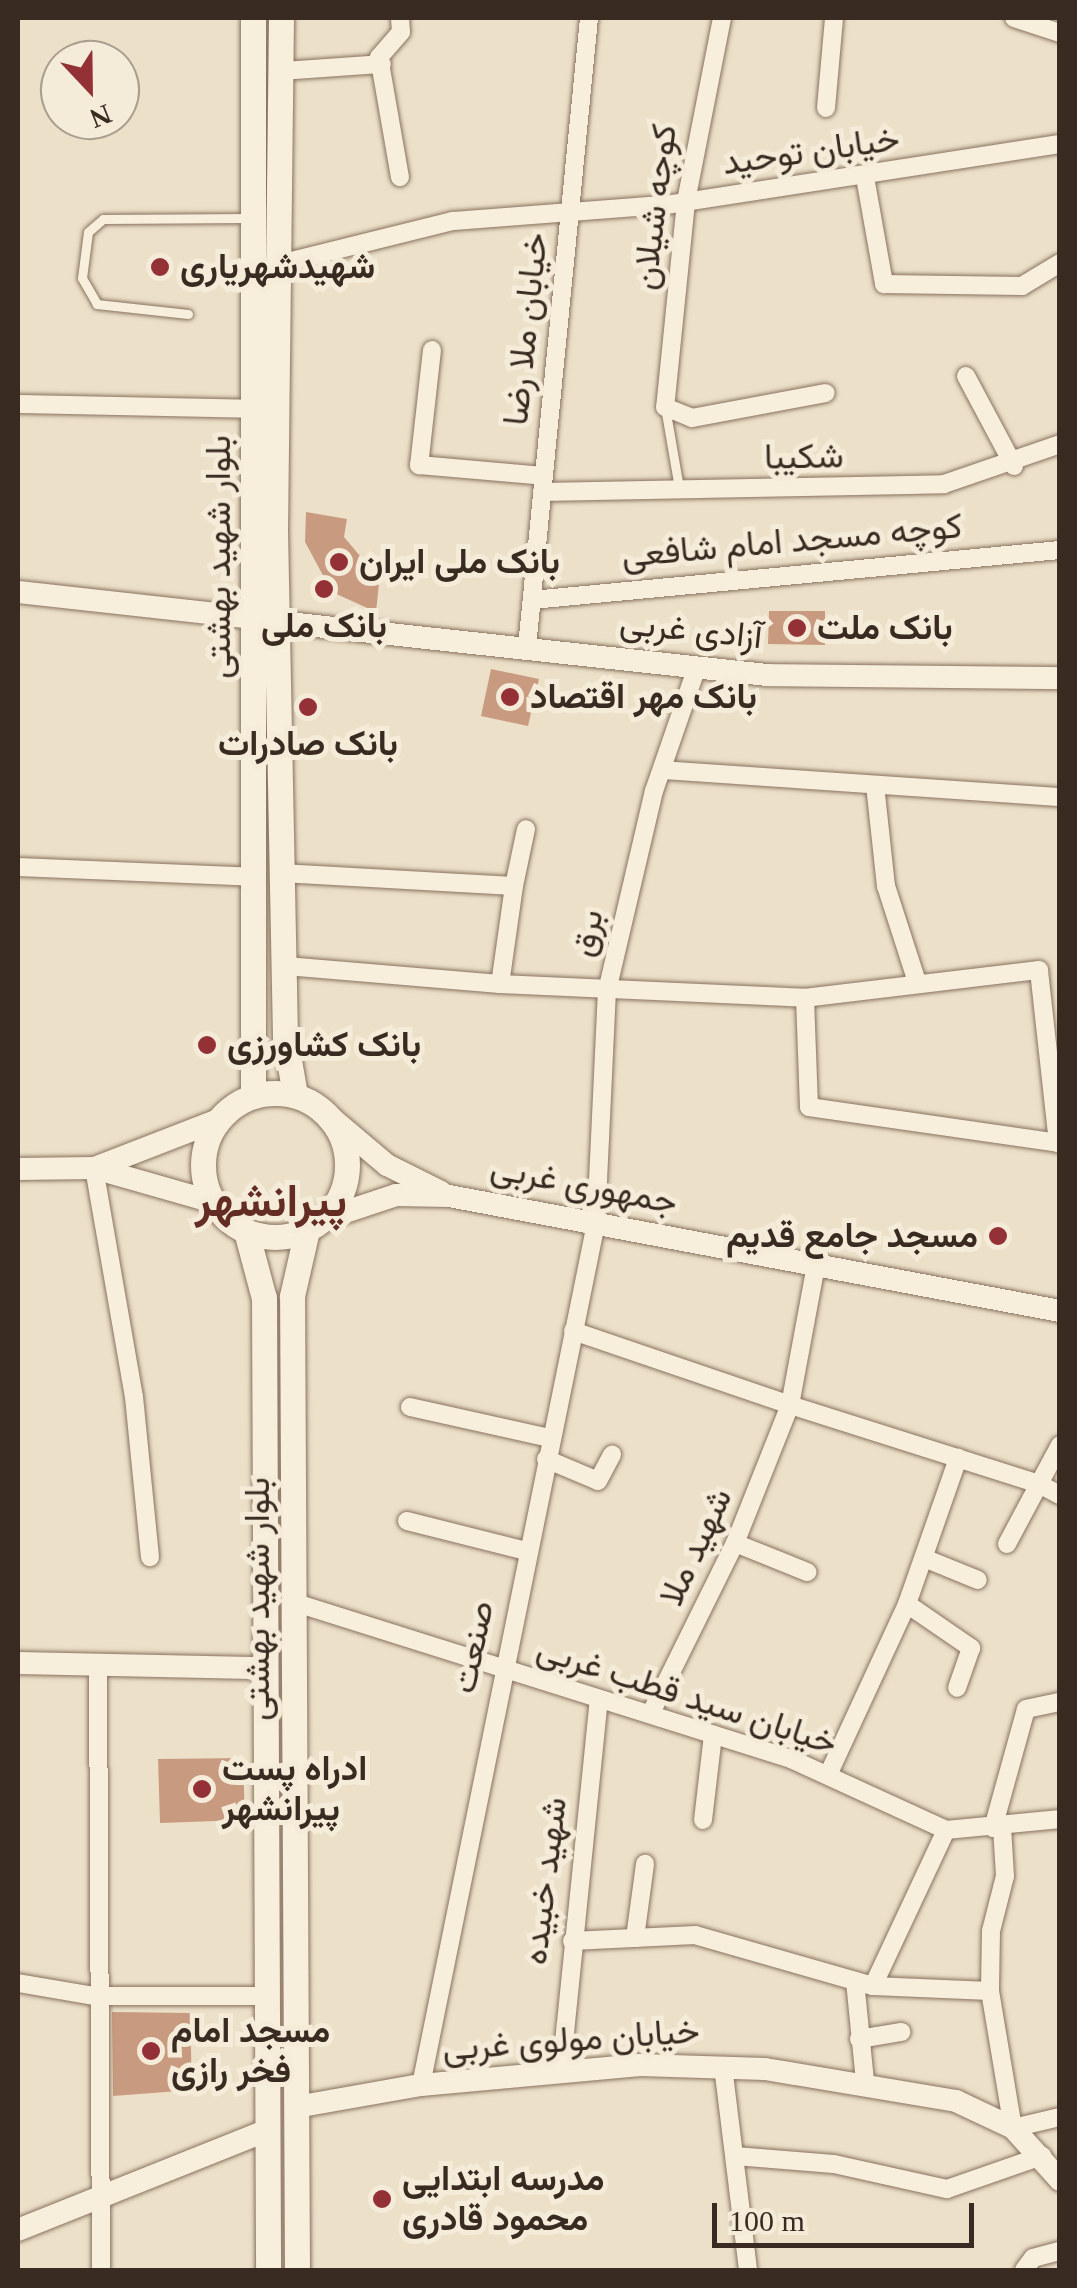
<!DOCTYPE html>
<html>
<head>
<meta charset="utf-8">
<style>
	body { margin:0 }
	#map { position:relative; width:1077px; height:2288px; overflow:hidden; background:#ece0c9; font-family:"Times New Roman",Vazirmatn,serif }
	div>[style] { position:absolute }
	.building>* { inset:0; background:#c89b81 }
	.roads { filter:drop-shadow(0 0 2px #88725e) drop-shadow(0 0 2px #88725e) }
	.service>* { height:9px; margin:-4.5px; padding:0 4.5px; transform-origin:4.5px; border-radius:4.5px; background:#f7eedc }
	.minor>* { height:18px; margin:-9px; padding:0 9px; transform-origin:9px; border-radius:9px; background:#f7eedc }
	.tertiary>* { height:22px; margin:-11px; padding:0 11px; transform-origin:11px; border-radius:11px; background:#f7eedc }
	.secondary>* { height:25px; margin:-12.5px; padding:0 12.5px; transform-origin:12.5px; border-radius:12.5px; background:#f7eedc }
	.secondary>.ring { margin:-12.5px; padding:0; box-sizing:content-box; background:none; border:25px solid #f7eedc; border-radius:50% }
	.dots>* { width:28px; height:28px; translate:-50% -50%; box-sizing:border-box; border:5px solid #f4ebd8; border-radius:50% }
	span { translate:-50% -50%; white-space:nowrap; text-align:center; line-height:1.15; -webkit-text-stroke:10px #f4ebd8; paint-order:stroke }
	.street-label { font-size:35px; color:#392b21 }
	.poi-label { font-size:35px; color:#392b21; font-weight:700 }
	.left { translate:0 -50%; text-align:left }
	.right { translate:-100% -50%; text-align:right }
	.district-label { font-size:45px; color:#642d23; font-weight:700 }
	.frame { position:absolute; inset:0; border:20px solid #392b21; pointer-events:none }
	.north { position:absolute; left:40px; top:40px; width:100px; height:100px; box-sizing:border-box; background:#f4ebd8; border:2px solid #a99e8f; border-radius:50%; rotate:158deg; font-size:28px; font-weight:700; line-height:40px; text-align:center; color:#392b21 }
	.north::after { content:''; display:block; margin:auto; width:35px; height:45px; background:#943137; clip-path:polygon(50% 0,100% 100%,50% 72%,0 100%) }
	.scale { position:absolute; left:712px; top:2203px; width:262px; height:45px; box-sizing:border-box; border:5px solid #392b21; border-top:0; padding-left:12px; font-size:30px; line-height:35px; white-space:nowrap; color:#392b21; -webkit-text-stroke:8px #f4ebd8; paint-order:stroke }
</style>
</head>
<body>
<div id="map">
	<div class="building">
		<i style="clip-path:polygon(306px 512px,347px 519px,344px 537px,366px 563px,367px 577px,379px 583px,376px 612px,332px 592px,305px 542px)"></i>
		<i style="clip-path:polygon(769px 611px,825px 611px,825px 645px,768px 644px)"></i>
		<i style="clip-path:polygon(491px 669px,539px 679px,528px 726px,481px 716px)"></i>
		<i style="clip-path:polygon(243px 1758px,245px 1820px,160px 1823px,158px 1759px)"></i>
		<i style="clip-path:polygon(112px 2012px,190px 2013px,192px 2090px,113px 2096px)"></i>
	</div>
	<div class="roads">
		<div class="service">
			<i style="left:188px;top:314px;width:92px;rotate:-173.7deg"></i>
			<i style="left:97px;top:304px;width:30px;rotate:-120deg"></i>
			<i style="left:82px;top:278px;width:46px;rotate:-82.6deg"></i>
			<i style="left:88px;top:232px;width:20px;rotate:-41deg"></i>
			<i style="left:103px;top:219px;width:146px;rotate:-0.4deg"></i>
			<i style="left:665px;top:407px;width:82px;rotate:80.2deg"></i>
		</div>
		<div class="minor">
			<i style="left:400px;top:18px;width:14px;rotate:86deg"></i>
			<i style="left:401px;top:32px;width:33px;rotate:131deg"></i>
			<i style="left:379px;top:57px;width:122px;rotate:80.1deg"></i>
			<i style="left:722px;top:18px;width:187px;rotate:101.1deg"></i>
			<i style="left:686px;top:202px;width:206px;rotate:95.8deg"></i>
			<i style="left:665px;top:407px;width:29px;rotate:22deg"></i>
			<i style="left:692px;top:418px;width:136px;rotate:-10.6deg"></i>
			<i style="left:1014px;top:18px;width:48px;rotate:18.1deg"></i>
			<i style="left:282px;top:71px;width:100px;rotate:-4deg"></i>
			<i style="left:826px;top:108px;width:90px;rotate:-84.9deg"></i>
			<i style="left:865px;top:177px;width:109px;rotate:79.9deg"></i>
			<i style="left:884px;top:284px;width:138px;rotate:0.8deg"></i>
			<i style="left:1022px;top:286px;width:44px;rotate:-31.2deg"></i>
			<i style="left:283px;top:263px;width:175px;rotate:-13.9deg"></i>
			<i style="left:453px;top:221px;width:220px;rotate:-4.4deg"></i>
			<i style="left:672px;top:204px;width:393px;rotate:-8.8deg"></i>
			<i style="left:432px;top:350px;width:116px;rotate:96.4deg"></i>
			<i style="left:419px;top:465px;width:125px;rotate:5deg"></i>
			<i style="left:966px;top:376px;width:102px;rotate:61.9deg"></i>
			<i style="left:18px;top:404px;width:234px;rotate:1.2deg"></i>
			<i style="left:542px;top:492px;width:402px;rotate:-1.1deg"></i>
			<i style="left:944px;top:484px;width:123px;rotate:-19deg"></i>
			<i style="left:532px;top:600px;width:530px;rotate:-5.41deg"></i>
			<i style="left:527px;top:647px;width:632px;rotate:-84.37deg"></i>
			<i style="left:662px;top:770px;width:399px;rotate:3.9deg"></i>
			<i style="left:875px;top:785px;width:102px;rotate:83.8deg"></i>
			<i style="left:886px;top:886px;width:101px;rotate:72.1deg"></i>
			<i style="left:18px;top:867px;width:235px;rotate:2.4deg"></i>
			<i style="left:281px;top:873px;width:233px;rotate:3.2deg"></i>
			<i style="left:514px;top:886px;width:99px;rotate:98.1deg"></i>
			<i style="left:500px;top:984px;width:215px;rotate:-175.2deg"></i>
			<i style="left:514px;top:886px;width:58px;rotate:-78.1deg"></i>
			<i style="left:500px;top:984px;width:305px;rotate:2.6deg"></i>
			<i style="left:1058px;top:1143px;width:174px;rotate:-96.3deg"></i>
			<i style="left:1039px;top:970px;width:236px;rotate:173.2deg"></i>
			<i style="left:805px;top:998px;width:109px;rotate:87.9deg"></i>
			<i style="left:809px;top:1107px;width:252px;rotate:8.2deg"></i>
			<i style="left:1058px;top:1143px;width:2px"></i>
			<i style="left:94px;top:1168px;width:232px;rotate:80.1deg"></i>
			<i style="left:134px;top:1397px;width:161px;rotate:84.3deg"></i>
			<i style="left:816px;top:1265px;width:142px;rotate:100.5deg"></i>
			<i style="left:790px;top:1405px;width:261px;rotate:17.6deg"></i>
			<i style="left:1039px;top:1484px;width:68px;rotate:118.1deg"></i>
			<i style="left:573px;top:1331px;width:229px;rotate:18.8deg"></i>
			<i style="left:790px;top:1405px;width:149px;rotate:111.7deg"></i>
			<i style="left:735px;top:1543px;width:190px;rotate:116.3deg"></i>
			<i style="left:410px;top:1407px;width:143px;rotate:12.5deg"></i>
			<i style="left:1060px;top:1445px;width:44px;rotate:118.3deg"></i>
			<i style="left:1039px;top:1484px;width:24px;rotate:28deg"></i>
			<i style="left:546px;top:1459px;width:56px;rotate:22.9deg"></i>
			<i style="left:598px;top:1481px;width:30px;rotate:-62deg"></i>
			<i style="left:407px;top:1521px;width:123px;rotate:14.1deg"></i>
			<i style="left:735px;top:1543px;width:78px;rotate:21.9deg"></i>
			<i style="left:924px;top:1558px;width:58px;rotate:22.2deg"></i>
			<i style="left:293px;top:1602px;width:522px;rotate:17.5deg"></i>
			<i style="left:791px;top:1759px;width:170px;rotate:24.6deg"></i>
			<i style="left:946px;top:1830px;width:115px;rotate:-5.5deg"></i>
			<i style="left:907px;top:1604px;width:78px;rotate:34.5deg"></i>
			<i style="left:971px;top:1648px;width:42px;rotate:109.3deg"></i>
			<i style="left:98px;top:1664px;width:606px;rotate:89.72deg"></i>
			<i style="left:828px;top:1775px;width:188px;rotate:-65.2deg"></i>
			<i style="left:907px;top:1604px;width:155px;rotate:-70.7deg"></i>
			<i style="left:703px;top:1820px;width:86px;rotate:-83.3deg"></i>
			<i style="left:1002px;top:1827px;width:49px;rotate:86.5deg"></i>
			<i style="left:1005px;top:1876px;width:57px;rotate:104.3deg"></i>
			<i style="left:991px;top:1931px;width:60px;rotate:91deg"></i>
			<i style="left:990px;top:1991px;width:139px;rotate:80.5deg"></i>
			<i style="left:1013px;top:2128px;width:48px;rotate:-13.2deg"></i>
			<i style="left:993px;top:1828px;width:123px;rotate:-74.5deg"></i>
			<i style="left:1026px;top:1709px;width:35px;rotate:-12deg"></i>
			<i style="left:635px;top:1938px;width:75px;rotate:-82.3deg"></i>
			<i style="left:572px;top:1941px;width:123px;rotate:-2.8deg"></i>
			<i style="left:695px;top:1935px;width:185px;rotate:16deg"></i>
			<i style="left:873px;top:1986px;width:117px;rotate:2.4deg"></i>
			<i style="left:855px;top:1981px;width:100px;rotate:84.3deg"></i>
			<i style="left:18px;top:1983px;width:78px;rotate:9.6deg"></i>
			<i style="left:95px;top:1996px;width:172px"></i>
			<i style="left:873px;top:1986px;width:172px;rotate:-64.9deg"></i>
			<i style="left:859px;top:2039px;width:43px;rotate:-9.5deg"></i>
			<i style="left:723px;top:2066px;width:206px;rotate:83deg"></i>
			<i style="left:561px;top:2072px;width:375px;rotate:-84.2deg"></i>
			<i style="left:421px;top:2085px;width:880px;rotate:-78.52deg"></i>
			<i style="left:596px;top:1223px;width:232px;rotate:-87.3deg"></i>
			<i style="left:607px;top:991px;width:205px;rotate:-76.8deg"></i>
			<i style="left:654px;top:791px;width:131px;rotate:-70.9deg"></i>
			<i style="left:735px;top:2156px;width:99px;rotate:4.6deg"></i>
			<i style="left:834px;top:2164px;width:116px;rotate:12.5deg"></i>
			<i style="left:947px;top:2189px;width:101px;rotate:-19.2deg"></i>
			<i style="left:1024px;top:2270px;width:15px;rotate:-53deg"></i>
			<i style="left:1033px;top:2258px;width:28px;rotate:-15deg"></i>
		</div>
		<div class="tertiary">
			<i style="left:18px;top:592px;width:238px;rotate:6.3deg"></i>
			<i style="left:279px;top:622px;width:492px;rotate:6.2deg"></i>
			<i style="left:768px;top:675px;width:292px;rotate:0.6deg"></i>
			<i style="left:330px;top:1117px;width:75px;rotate:40.1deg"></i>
			<i style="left:387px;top:1165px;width:60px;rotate:26.6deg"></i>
			<i style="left:97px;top:1167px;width:130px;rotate:-21.2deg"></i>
			<i style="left:18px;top:1169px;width:76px;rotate:-0.8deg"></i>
			<i style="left:94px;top:1168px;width:124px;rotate:15.9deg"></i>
			<i style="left:324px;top:1219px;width:76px;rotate:-18.4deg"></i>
			<i style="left:396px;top:1195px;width:53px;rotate:1.1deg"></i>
			<i style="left:449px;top:1196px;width:622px;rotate:10.66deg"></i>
			<i style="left:18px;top:1663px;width:247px;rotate:1.2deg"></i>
			<i style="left:296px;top:2107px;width:127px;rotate:-10deg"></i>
			<i style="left:421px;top:2085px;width:220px;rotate:-5.2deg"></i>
			<i style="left:640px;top:2065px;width:125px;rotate:1.8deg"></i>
			<i style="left:765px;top:2069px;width:194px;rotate:9.5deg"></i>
			<i style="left:956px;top:2101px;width:63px;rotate:25.3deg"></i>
			<i style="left:1013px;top:2128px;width:70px;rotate:47.9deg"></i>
			<i style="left:18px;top:2230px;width:269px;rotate:-21.8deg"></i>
		</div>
		<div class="secondary">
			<i style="left:253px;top:18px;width:1078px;rotate:90deg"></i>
			<i style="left:281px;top:18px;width:512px;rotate:90.67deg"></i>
			<i style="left:275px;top:530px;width:507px;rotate:88.87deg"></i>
			<i style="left:285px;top:1037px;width:59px;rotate:80.2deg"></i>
			<i class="ring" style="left:203px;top:1093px;width:119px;height:119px"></i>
			<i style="left:246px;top:1231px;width:69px;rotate:75deg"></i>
			<i style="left:264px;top:1298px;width:972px;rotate:89.76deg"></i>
			<i style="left:297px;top:2270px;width:974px;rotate:-90.29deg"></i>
			<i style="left:292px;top:1296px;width:68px;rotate:-77.2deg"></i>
		</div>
	</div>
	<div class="dots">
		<i style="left:160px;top:267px;background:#943137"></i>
		<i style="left:339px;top:562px;background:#943137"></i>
		<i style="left:324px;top:589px;background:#943137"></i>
		<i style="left:797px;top:628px;background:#943137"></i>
		<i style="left:510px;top:697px;background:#943137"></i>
		<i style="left:308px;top:707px;background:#943137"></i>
		<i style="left:207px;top:1045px;background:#943137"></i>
		<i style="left:998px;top:1236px;background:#943137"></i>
		<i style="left:202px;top:1789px;background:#943137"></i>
		<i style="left:151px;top:2051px;background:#943137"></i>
		<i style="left:382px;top:2199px;background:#943137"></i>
	</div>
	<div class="street-label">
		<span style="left:811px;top:151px;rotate:-8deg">خیابان توحید</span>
		<span style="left:655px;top:207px;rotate:-83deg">کوچه شیلان</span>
		<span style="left:526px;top:329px;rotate:-84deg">خیابان ملا رضا</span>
		<span style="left:804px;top:457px;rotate:-1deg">شکیبا</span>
		<span style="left:792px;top:541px;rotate:-5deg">کوچه مسجد امام شافعی</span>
		<span style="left:219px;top:557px;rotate:-90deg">بلوار شهید بهشتی</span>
		<span style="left:691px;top:630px;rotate:6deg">آزادی غربی</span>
		<span style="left:587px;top:933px;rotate:-77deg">برق</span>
		<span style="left:584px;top:1185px;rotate:11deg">جمهوری غربی</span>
		<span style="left:696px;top:1547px;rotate:-65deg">شهید ملا</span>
		<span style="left:258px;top:1599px;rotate:-90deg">بلوار شهید بهشتی</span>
		<span style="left:473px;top:1647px;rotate:-78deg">صنعت</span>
		<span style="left:687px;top:1696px;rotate:18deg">خیابان سید قطب غربی</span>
		<span style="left:545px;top:1881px;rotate:-83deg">شهید خبیده</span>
		<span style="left:571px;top:2040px;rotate:-4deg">خیابان مولوی غربی</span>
	</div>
	<div class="poi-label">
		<span class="left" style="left:180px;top:267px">شهیدشهریاری</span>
		<span class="left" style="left:359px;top:562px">بانک ملی ایران</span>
		<span style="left:324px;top:626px">بانک ملی</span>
		<span class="left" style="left:817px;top:628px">بانک ملت</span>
		<span class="left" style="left:530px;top:697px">بانک مهر اقتصاد</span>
		<span style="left:308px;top:744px">بانک صادرات</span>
		<span class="left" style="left:227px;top:1045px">بانک کشاورزی</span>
		<span class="right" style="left:978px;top:1236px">مسجد جامع قدیم</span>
		<span class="left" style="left:222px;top:1789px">ادراه پست<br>پیرانشهر</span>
		<span class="left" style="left:171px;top:2051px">مسجد امام<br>فخر رازی</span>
		<span class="left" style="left:402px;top:2199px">مدرسه ابتدایى<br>محمود قادرى</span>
	</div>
	<div class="district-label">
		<span style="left:271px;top:1202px">پیرانشهر</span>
	</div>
	<div class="frame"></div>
	<div class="north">N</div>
	<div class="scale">100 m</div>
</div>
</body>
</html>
